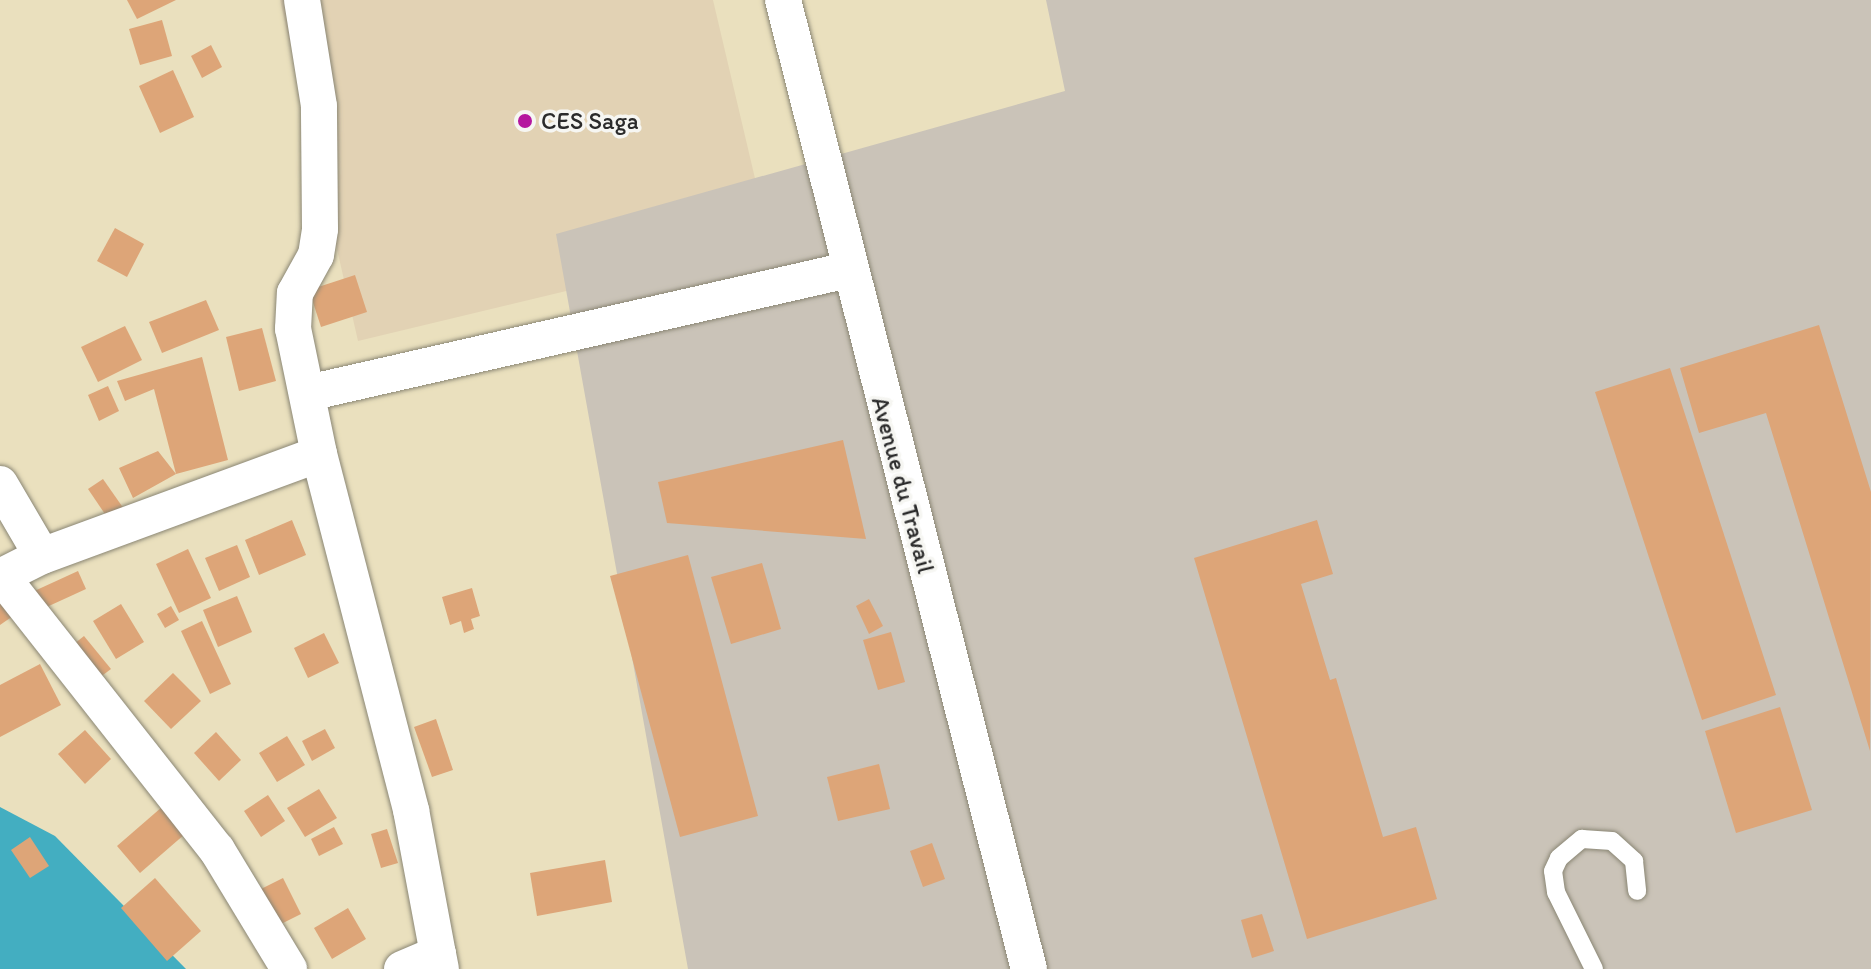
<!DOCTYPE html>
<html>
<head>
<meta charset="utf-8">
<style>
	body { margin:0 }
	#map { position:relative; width:1871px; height:969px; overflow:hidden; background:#eae0be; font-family:Itim,sans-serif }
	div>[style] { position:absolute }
	.built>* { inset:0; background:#e2d2b4 }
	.industrial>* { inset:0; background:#cac3b8 }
	.water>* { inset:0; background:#43aec1 }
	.building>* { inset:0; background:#dda578 }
	.roads { filter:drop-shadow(0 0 2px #8a8674) drop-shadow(0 0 2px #8a8674) }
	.service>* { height:18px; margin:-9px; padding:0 9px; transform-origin:9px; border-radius:9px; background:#fff }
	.minor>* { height:36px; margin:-18px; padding:0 18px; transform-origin:18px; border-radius:18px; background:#fff }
	.dots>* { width:22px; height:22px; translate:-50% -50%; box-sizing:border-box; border:4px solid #f6f6f2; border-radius:50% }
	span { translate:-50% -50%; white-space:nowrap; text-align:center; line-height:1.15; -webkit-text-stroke:7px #f6f6f2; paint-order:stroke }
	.poi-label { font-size:24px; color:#2b2b2b }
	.left { translate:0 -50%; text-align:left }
	.street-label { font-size:24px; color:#2b2b2b }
</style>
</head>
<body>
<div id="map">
	<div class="built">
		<i style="clip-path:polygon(280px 0,713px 0,770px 242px,358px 341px)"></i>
	</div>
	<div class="industrial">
		<i style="clip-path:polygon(1046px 0,1871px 0,1871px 969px,688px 969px,556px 234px,1065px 91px)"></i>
	</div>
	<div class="water">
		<i style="clip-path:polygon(0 807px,55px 836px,186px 969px,0 969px)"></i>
	</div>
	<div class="building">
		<i style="clip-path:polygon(127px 0,176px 0,137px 19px)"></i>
		<i style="clip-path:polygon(162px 20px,172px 56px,140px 65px,129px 29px)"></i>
		<i style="clip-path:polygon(211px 45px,222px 67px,202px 78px,191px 56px)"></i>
		<i style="clip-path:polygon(173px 70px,194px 117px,160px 133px,139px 86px)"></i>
		<i style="clip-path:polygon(115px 228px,144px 244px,127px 277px,97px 261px)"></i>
		<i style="clip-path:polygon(355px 275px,367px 312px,321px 327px,309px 290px)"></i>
		<i style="clip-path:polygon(206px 300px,219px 330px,162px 353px,149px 322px)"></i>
		<i style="clip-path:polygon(1819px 325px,1871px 492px,1870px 751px,1766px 413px,1699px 433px,1680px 368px)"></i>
		<i style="clip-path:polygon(125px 326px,142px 360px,98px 382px,81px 347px)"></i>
		<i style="clip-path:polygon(262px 328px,276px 381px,239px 391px,226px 337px)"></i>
		<i style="clip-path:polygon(202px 357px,228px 460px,176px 474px,133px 498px,119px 468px,158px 451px,176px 474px,154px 389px,125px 401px,117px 381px)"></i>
		<i style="clip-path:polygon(1670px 368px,1776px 695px,1702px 720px,1595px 392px)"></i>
		<i style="clip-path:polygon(108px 386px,119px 411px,99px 421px,88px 395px)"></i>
		<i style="clip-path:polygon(843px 440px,866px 539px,667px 523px,658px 482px)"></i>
		<i style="clip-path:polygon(103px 479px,124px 509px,109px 520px,88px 489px)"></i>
		<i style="clip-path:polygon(292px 520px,306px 555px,259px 575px,245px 540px)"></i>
		<i style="clip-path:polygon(1317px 520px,1333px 574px,1301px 584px,1330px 680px,1336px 678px,1383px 837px,1416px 827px,1437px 899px,1307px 939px,1194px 558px)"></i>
		<i style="clip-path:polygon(237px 545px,250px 577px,219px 591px,205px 558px)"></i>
		<i style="clip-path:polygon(188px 549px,211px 598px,179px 613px,156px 564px)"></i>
		<i style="clip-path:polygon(688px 555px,758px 816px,680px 837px,610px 576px)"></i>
		<i style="clip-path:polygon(762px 563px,781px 629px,731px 644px,711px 577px)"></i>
		<i style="clip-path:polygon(78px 571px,86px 589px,38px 611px,30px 593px)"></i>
		<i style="clip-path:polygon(472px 588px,480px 616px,471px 619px,474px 629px,464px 633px,461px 621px,450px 625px,442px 597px)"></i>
		<i style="clip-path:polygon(237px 596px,252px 632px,218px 647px,203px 610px)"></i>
		<i style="clip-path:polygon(0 598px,13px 616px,0 625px)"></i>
		<i style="clip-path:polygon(869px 599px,883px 626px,869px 634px,856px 606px)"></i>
		<i style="clip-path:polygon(121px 604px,144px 642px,116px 659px,93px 621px)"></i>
		<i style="clip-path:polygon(171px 606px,179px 620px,165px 628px,157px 614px)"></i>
		<i style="clip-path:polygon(202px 621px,231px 684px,210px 694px,181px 631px)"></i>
		<i style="clip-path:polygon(891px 632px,905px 682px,878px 690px,863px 640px)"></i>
		<i style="clip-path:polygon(324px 633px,339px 663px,308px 678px,294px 648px)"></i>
		<i style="clip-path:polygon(84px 636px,111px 669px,95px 681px,69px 648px)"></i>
		<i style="clip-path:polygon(40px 664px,61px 705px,0 737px,0 685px)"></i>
		<i style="clip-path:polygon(173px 673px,201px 701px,171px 729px,144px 701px)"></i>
		<i style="clip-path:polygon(1780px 707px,1812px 810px,1736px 833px,1705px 731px)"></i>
		<i style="clip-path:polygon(436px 719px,453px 770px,432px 777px,414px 727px)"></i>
		<i style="clip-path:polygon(325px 729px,335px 748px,312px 761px,302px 741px)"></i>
		<i style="clip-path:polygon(85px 730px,111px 759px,85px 784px,58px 754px)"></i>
		<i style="clip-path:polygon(216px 732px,241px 760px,219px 781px,194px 753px)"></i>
		<i style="clip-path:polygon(287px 736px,305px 765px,277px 782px,259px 753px)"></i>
		<i style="clip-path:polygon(879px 764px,890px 809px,838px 821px,827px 777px)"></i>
		<i style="clip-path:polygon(319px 789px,337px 818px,305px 837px,287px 808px)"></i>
		<i style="clip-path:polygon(268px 795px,285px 821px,261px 837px,244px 811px)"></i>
		<i style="clip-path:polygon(162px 807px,185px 834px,140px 873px,117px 846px)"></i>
		<i style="clip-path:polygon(334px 827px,343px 844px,319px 856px,311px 839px)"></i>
		<i style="clip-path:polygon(387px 829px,398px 863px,381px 868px,371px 834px)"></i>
		<i style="clip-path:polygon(30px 837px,49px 866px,30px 878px,11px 850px)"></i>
		<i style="clip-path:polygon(932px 843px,945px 879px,923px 887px,910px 851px)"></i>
		<i style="clip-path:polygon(605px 860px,612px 902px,537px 916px,530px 873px)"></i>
		<i style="clip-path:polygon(155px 878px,201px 931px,167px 961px,121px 908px)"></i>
		<i style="clip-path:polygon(283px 878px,301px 914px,273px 928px,255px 892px)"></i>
		<i style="clip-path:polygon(348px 908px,366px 939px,332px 959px,314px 928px)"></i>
		<i style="clip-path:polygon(1262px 914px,1274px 951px,1252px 958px,1241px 920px)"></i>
	</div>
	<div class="roads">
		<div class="service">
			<i style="left:1594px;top:969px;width:86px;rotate:-116.3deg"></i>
			<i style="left:1556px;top:892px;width:21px;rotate:-98deg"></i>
			<i style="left:1553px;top:871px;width:14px;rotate:-65deg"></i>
			<i style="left:1559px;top:858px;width:30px;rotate:-40deg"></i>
			<i style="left:1582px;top:839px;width:30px;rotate:4deg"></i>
			<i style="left:1612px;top:841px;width:30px;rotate:42deg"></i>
			<i style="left:1634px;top:861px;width:30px;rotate:84deg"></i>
		</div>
		<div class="minor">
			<i style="left:783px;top:0;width:1000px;rotate:75.76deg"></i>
			<i style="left:308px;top:393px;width:554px;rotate:-12.83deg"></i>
			<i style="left:319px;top:454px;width:368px;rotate:75.5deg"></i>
			<i style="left:411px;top:810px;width:147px;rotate:79.4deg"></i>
			<i style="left:0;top:484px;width:83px;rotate:59.7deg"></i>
			<i style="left:0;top:577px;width:47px;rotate:-26.6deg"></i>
			<i style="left:42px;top:556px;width:295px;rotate:-20.2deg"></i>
			<i style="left:319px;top:454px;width:128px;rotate:-101.7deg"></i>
			<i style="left:293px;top:329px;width:36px;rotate:-87deg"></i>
			<i style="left:295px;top:293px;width:43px;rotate:-61.1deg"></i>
			<i style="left:316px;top:255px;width:26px;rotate:-81deg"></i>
			<i style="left:320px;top:229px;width:123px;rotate:-90.5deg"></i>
			<i style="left:319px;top:106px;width:107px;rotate:-99.1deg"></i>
			<i style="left:2px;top:577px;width:347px;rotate:51.8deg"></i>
			<i style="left:217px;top:850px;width:139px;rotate:58.8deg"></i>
			<i style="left:402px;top:969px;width:39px;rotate:-23deg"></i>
			<i style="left:438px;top:954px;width:15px;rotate:79deg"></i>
		</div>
	</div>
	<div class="dots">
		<i style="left:525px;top:121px;background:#b5179e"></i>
	</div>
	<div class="poi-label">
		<span class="left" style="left:541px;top:121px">CES Saga</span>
	</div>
	<div class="street-label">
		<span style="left:903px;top:485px;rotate:75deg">Avenue du Travail</span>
	</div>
</div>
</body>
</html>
